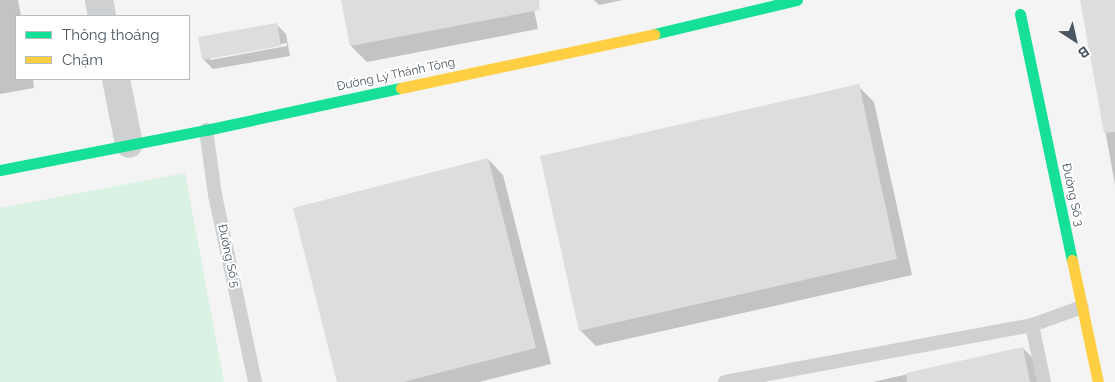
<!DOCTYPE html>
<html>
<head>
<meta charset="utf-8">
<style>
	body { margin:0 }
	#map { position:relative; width:1115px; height:382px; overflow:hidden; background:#f4f4f4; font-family:Raleway,sans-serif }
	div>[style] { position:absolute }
	.green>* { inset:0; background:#d9f2e3 }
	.shadow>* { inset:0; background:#0003 }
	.building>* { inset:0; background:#ddddde }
	.lane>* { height:14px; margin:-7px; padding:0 7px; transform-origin:7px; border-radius:7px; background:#ced0d2 }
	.street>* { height:28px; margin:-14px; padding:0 14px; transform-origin:14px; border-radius:14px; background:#ced0d2 }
	.fast>* { height:11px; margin:-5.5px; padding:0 5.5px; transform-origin:5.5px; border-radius:5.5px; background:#16e098 }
	.slow>* { height:11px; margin:-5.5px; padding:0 5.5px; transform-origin:5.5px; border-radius:5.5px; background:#ffcf43 }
	span { translate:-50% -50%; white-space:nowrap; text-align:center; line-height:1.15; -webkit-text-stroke:4px #fff; paint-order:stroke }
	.street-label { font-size:12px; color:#4a5661 }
	.legend { position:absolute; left:15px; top:15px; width:175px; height:65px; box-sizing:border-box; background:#fff; border:1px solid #b7bbc0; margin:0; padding:6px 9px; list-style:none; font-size:15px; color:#4a5661 }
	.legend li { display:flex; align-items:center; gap:10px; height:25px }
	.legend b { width:25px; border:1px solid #b7bbc0 }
	.north { position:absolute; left:1050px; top:15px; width:50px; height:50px; -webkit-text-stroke:4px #fff; paint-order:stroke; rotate:145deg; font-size:14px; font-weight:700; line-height:20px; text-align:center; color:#4a5661 }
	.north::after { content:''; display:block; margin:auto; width:18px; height:22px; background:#4a5661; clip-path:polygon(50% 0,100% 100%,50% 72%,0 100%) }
</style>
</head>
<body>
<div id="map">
	<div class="green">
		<i style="clip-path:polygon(185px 173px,224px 382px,0 382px,0 208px)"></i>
	</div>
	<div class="shadow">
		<i style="clip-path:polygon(0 0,18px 0,21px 16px,16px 16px,16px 79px,33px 79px,34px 88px,0 94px)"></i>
		<i style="clip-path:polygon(343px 0,532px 0,538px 29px,367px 62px,351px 46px)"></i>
		<i style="clip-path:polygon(594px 0,623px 0,599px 5px)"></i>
		<i style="clip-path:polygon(1115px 0,1115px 185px,1082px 1px)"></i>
		<i style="clip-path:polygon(evenodd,276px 24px,286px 34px,290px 56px,213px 69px,203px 59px,276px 24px,287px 43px,287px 46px,210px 60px,210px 57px,287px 43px)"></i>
		<i style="clip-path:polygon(858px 86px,874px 102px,912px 275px,596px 346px,580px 330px)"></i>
		<i style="clip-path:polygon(488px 159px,503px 175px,551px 364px,479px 382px,338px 382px)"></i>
		<i style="clip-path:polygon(1023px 348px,1038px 364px,1042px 382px,873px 382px)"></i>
	</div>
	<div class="building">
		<i style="clip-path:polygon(341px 0,539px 0,540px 10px,350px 46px)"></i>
		<i style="clip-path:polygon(1080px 0,1115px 0,1115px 132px,1104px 133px)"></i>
		<i style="clip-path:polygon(277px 23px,281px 46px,202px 60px,198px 37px)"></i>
		<i style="clip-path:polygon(859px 84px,897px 259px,579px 331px,540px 156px)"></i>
		<i style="clip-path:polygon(488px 158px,536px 348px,403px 382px,337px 382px,293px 208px)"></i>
		<i style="clip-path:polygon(1023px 347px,1030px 382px,907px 382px,906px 373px)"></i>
	</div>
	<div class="lane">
		<i style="left:206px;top:130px;width:66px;rotate:82.1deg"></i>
		<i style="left:215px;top:195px;width:191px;rotate:77.9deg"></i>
		<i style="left:1032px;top:325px;width:58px;rotate:78.1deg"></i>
		<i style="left:725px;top:382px;width:312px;rotate:-10.5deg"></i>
		<i style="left:1032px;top:325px;width:53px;rotate:-19.8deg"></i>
	</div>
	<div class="street">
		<i style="left:99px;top:0;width:16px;rotate:79deg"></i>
		<i style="left:116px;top:79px;width:66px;rotate:78.7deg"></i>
	</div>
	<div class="fast">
		<i style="left:1020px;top:14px;width:251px;rotate:78.1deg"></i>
		<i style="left:654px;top:34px;width:147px;rotate:-13.4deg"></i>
		<i style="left:0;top:170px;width:210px;rotate:-11deg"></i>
		<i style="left:206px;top:130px;width:199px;rotate:-12.2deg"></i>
	</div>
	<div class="slow">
		<i style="left:401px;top:88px;width:259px;rotate:-12deg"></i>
		<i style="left:1072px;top:260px;width:125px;rotate:78deg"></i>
	</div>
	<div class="street-label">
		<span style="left:396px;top:75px;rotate:-12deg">Đường Lý Thánh Tông</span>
		<span style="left:1072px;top:195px;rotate:78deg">Đường Số 3</span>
		<span style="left:228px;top:256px;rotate:78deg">Đường Số 5</span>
	</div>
	<ul class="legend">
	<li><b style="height:6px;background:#16e098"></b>Thông thoáng</li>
	<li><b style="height:6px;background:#ffcf43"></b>Chậm</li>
	</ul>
	<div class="north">B</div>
</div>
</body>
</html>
